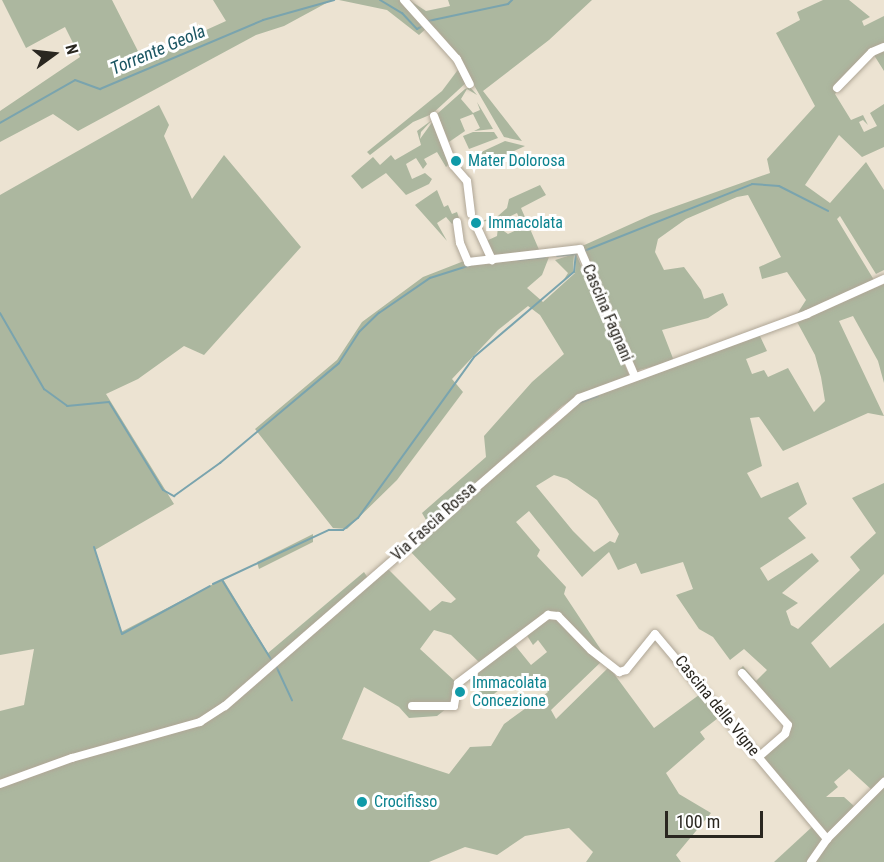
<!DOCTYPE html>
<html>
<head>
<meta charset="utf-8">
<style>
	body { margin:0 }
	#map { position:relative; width:884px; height:862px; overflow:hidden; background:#ece3d2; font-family:"Roboto Condensed",sans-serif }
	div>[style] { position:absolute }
	.green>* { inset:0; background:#acb79f }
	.stream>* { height:2px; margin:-1px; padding:0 1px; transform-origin:1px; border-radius:1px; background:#7aa4ae }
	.roads { filter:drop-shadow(0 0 2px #afa696) drop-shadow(0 0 2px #afa696) }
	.minor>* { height:8px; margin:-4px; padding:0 4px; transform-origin:4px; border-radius:4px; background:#fff }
	.dots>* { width:16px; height:16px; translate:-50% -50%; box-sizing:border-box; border:3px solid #fff; border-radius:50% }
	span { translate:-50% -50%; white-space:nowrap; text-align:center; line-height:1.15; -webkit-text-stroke:6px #fff; paint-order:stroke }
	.culture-label { font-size:16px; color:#0d838f }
	.left { translate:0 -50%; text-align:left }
	.street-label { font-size:16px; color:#2a2720 }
	.water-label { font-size:18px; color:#1b5562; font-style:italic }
	.north { position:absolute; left:24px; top:24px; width:60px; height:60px; -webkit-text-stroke:4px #fff; paint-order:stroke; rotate:75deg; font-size:16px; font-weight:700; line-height:24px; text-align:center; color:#2a2720 }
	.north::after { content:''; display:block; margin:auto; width:21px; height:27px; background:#2a2720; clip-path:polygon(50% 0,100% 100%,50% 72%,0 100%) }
	.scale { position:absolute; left:665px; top:811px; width:98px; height:27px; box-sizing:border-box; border:3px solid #2a2720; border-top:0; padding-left:8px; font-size:18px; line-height:21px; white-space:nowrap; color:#2a2720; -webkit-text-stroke:4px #fff; paint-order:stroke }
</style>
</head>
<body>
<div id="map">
	<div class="green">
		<i style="clip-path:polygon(2px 0,112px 0,142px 59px,226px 21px,213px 0,332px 0,284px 26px,256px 35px,78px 131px,53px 114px,0 142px,0 111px,80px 57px,65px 27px,26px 48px)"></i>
		<i style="clip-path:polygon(339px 0,409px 0,426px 11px,450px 6px,448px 0,592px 0,549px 40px,483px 91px,522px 141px,504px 137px,453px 49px,436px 29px,428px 27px,419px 35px,387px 10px)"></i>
		<i style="clip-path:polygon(823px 0,849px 0,870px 17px,862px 21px,864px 26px,884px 16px,884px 71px,872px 52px,835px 94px,851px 120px,863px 115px,868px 125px,863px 120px,859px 122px,864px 132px,877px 126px,870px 113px,884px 104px,884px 147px,862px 157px,839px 135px,805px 185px,830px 203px,866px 162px,884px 190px,884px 270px,876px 274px,840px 216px,837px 219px,874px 280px,797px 314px,806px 300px,787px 272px,762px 279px,759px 267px,781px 257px,748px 195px,737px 197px,686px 219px,658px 239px,655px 252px,664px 270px,684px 267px,701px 290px,704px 299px,723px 293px,728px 305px,708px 318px,662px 330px,674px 361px,635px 371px,580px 247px,651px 215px,770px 173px,767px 159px,815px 106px,776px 33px,800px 20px,797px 12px)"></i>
		<i style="clip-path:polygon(460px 67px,468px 81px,432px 114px,413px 122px,370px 155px,367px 152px,442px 91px)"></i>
		<i style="clip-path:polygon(470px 87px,477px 95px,467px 89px,461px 99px,473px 113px,480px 110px,477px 102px,493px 129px,474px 131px,480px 128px,473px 114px,460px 119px,465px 131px,449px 142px,437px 114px,465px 89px)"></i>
		<i style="clip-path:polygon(evenodd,159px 105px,169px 125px,164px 136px,192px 199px,224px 155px,301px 247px,204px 355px,184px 346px,138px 379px,106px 394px,174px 504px,95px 550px,121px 632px,223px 579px,268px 653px,364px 572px,368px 578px,272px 660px,386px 567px,430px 611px,442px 601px,451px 603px,456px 599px,408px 549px,580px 400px,759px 334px,767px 351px,746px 359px,752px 374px,764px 370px,768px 377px,788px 368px,814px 412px,825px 401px,821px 377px,815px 355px,796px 320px,884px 284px,884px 383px,878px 361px,853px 316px,839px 321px,884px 416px,868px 413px,783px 451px,759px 417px,750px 418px,762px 466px,747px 473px,761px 498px,798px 482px,807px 504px,788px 518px,806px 538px,760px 568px,768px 581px,812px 553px,819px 561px,782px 593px,798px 603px,786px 611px,791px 625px,798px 629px,860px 570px,850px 557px,876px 533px,852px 498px,884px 483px,884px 574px,811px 643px,830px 668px,884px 623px,884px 777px,872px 790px,849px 769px,834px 782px,838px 787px,826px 797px,844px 797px,854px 806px,827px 835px,762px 757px,786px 728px,738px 671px,743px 666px,756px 681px,767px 670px,744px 649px,730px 660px,713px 637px,699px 629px,676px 595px,693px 589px,683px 562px,641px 574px,636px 563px,618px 570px,609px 552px,582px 577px,529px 511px,516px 522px,540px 550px,537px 556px,566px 587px,564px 594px,609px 662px,552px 611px,481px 664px,451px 635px,434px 630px,420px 649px,457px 683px,456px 701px,437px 716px,409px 718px,399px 707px,364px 687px,342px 739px,449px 774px,470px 747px,491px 746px,504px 724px,548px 692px,537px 677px,526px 687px,515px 678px,486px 700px,467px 677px,514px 644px,531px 665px,547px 652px,538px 640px,533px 645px,526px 634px,554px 616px,603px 660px,551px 710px,556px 719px,609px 667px,654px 728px,703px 692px,722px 715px,700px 732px,705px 739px,666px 773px,679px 794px,711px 813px,676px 855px,681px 862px,586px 862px,593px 852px,569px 828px,525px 836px,497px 855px,465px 847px,429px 862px,0 862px,0 711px,24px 705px,34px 649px,0 655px,0 195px,159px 105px,554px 475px,567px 479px,597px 500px,619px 534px,615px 543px,610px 541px,594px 552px,573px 531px,536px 486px,554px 475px)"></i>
		<i style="clip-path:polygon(432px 120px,421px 132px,420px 139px,433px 121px,449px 164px,446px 167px,437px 152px,424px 159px,427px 164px,423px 169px,416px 158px,406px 164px,412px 179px,425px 173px,432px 179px,429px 184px,406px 195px,386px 173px,362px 189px,351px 176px,373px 157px,380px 165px,391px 155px,395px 160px,421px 145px,417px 131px)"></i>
		<i style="clip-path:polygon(473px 132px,494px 132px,498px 138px,469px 149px,463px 136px)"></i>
		<i style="clip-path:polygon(505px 141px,525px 146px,477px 168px,473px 158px,477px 154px)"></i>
		<i style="clip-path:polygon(540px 185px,546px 195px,521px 208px,540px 252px,495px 258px,484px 242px,497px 236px,498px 227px,508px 234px,523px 227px,517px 213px,494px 224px,492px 220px,475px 223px,498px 216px,507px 208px,509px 199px)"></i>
		<i style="clip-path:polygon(437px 190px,444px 207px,448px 205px,452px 214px,457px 212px,459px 218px,452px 224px,446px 217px,437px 223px,447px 241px,415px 205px)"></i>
		<i style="clip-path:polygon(574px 254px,573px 272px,563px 281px,568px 273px,555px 260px)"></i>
		<i style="clip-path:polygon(576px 254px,630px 377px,579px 396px,562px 406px,429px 525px,422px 513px,486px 457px,484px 436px,532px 382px,564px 354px,540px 315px,528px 306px,498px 330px,452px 379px,463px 392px,397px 480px,347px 529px,333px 528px,255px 429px,337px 360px,362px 322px,423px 277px,464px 261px,465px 265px,549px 257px,542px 275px,527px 288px,543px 302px,575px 273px)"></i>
		<i style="clip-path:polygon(313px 534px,313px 542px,259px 569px,257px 562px)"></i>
		<i style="clip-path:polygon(884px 784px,884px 862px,816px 862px,828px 840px)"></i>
		<i style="clip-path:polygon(813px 826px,823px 839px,808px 862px,774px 862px)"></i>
	</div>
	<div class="stream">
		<i style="left:380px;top:0;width:26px;rotate:31deg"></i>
		<i style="left:402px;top:13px;width:22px;rotate:47deg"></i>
		<i style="left:417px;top:29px;width:4px;rotate:-27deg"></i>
		<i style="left:428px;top:21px;width:82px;rotate:-12deg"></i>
		<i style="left:508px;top:4px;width:6px;rotate:-45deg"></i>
		<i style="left:0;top:123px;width:86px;rotate:-29.8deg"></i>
		<i style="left:75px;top:80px;width:27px;rotate:20deg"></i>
		<i style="left:100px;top:89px;width:177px;rotate:-22.9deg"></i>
		<i style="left:263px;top:20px;width:74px;rotate:-15.7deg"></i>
		<i style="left:584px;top:251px;width:181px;rotate:-21.7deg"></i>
		<i style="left:752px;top:184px;width:27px;rotate:4deg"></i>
		<i style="left:779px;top:186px;width:55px;rotate:27deg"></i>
		<i style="left:518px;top:260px;width:27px;rotate:-6deg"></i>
		<i style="left:0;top:313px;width:88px;rotate:59.9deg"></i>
		<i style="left:44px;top:389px;width:29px;rotate:36deg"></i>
		<i style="left:67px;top:406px;width:42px;rotate:-5.4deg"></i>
		<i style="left:109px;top:402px;width:103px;rotate:58.5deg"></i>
		<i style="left:163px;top:490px;width:13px;rotate:29deg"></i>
		<i style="left:174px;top:496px;width:57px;rotate:-35.7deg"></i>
		<i style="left:220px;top:463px;width:155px;rotate:-40deg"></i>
		<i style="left:339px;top:363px;width:37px;rotate:-57deg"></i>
		<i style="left:359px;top:332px;width:28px;rotate:-44deg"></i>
		<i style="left:379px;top:313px;width:62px;rotate:-34.5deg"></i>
		<i style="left:430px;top:278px;width:43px;rotate:-17.6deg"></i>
		<i style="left:579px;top:403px;width:20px;rotate:-20deg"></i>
		<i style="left:94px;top:547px;width:91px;rotate:72.2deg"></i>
		<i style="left:122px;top:634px;width:100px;rotate:-28.6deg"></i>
		<i style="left:222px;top:580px;width:95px;rotate:58.3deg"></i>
		<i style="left:213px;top:584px;width:128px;rotate:-25deg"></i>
		<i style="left:329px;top:530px;width:14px"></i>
		<i style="left:343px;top:530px;width:19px;rotate:-39deg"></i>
		<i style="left:358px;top:518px;width:198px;rotate:-54.2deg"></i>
		<i style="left:474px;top:357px;width:131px;rotate:-40.4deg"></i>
		<i style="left:574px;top:272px;width:18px;rotate:-84deg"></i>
		<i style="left:576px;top:254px;width:19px;rotate:174deg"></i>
		<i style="left:276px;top:666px;width:38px;rotate:65deg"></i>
	</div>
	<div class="roads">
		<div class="minor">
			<i style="left:404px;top:0;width:79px;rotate:48.1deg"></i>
			<i style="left:457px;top:59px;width:28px;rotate:63deg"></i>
			<i style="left:837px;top:88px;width:50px;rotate:-45.8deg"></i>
			<i style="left:872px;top:52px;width:13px;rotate:-23deg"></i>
			<i style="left:434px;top:116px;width:53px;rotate:68.8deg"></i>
			<i style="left:453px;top:165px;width:21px;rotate:49deg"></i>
			<i style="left:467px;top:181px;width:33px;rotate:83deg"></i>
			<i style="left:457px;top:222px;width:21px;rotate:82deg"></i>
			<i style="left:460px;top:243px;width:21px;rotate:67deg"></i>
			<i style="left:468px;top:262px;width:113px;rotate:-6.6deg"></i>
			<i style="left:580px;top:249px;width:139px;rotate:66.7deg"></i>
			<i style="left:475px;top:223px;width:41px;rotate:65.3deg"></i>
			<i style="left:742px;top:673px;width:69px;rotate:48.5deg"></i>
			<i style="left:788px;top:725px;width:9px;rotate:108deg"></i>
			<i style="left:785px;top:734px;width:35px;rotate:139deg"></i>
			<i style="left:412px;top:706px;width:42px"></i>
			<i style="left:454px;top:706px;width:23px;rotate:-80deg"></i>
			<i style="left:458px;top:683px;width:113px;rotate:-37.1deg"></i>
			<i style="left:548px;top:615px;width:10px;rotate:6deg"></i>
			<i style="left:558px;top:616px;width:47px;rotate:45.9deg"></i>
			<i style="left:591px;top:650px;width:36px;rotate:38deg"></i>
			<i style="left:619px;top:672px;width:7px;rotate:-16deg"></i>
			<i style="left:626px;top:670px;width:46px;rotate:-51.1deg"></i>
			<i style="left:655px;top:634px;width:268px;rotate:50deg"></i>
			<i style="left:0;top:784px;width:77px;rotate:-19.9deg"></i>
			<i style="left:72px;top:758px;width:133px;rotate:-15.7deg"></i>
			<i style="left:200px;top:722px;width:30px;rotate:-33deg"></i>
			<i style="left:225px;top:706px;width:469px;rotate:-41deg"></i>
			<i style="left:579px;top:398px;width:243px;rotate:-20.2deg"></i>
			<i style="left:807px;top:314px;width:85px;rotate:-24.4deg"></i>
			<i style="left:811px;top:862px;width:28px;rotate:-55deg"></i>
			<i style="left:827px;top:839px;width:81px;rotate:-45deg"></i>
		</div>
	</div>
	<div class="dots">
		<i style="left:456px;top:161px;background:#0f9aa8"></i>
		<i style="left:476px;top:223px;background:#0f9aa8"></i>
		<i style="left:460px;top:692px;background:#0f9aa8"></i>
		<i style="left:362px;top:802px;background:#0f9aa8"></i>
	</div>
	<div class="culture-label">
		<span class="left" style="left:468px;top:161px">Mater Dolorosa</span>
		<span class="left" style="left:488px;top:223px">Immacolata</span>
		<span class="left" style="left:472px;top:692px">Immacolata<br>Concezione</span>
		<span class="left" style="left:374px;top:802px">Crocifisso</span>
	</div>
	<div class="street-label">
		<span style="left:607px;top:313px;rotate:67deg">Cascina Fagnani</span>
		<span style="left:434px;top:522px;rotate:-42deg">Via Fascia Rossa</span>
		<span style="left:717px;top:706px;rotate:51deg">Cascina delle Vigne</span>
	</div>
	<div class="water-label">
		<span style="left:158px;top:50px;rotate:-23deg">Torrente Geola</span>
	</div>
	<div class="north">N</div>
	<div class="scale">100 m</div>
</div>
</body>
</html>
